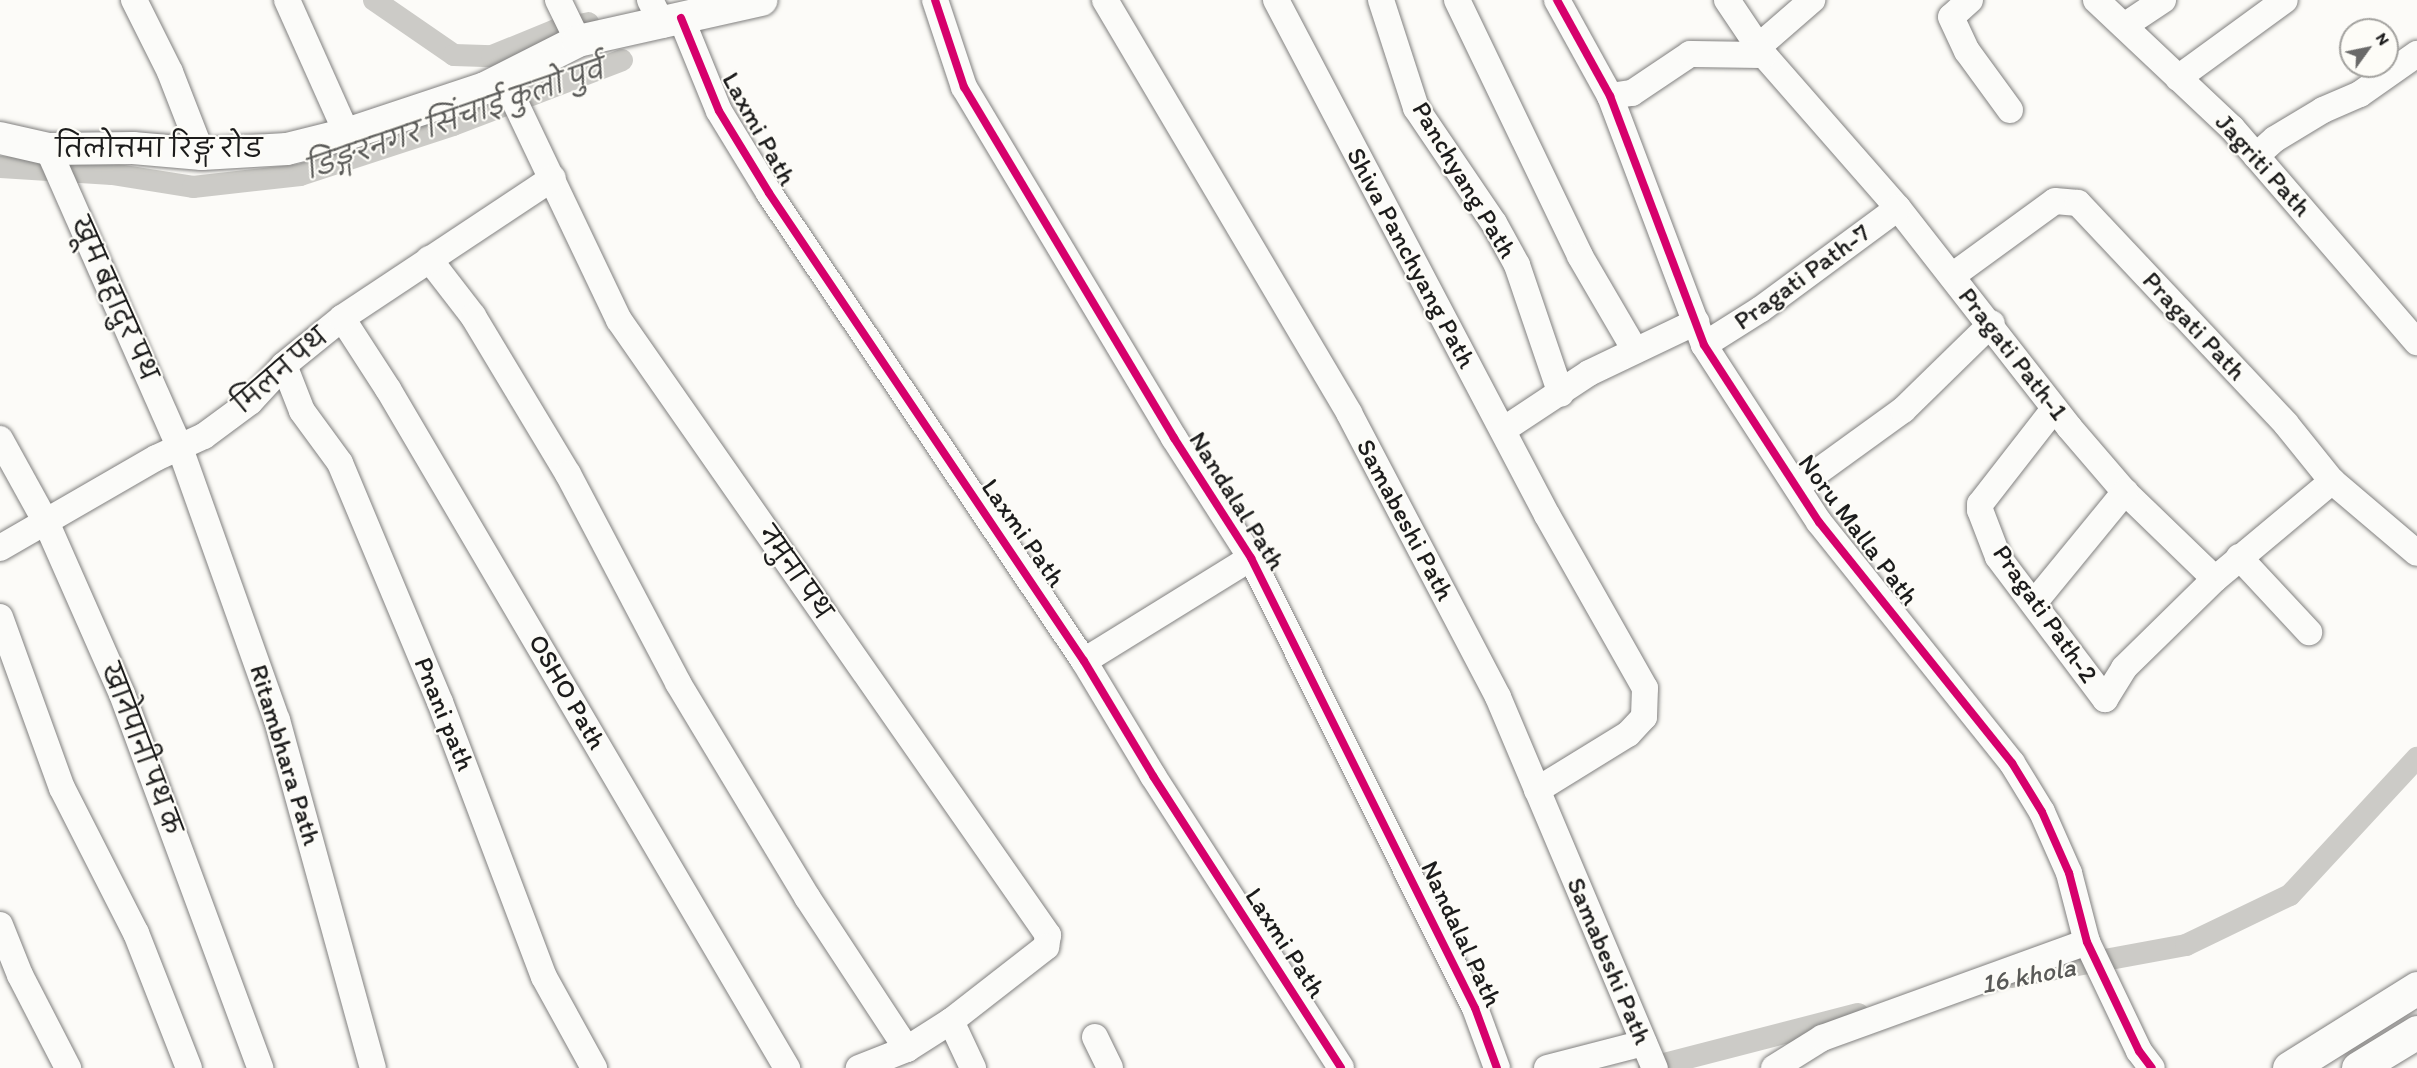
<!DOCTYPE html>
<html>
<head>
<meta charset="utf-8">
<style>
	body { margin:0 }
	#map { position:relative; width:2417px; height:1068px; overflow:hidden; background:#fcfbf8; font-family:Itim,"Playpen Sans Deva",sans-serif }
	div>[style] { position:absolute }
	.canal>* { height:22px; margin:-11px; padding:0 11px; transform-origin:11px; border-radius:11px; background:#cccbc7 }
	.roads { filter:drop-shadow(0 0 2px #81807f) drop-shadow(0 0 2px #81807f) }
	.minor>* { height:26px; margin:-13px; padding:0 13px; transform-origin:13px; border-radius:13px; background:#fbfbf9 }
	.tertiary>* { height:32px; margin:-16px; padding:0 16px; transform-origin:16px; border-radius:16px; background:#fbfbf9 }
	.trunk>* { height:33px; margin:-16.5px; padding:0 16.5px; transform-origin:16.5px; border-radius:16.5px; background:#fbfbf9 }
	.cycleway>* { height:8px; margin:-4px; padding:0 4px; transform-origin:4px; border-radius:4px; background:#d6006c }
	span { translate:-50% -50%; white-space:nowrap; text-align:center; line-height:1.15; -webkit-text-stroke:4.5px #fdfcf7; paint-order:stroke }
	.street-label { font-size:26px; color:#1c1c1c }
	.water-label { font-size:27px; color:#5a5a58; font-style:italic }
	.north { position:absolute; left:2339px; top:18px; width:60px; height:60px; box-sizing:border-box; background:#fdfcf7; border:2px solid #a3a29f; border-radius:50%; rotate:57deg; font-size:16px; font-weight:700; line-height:24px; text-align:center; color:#1c1c1c }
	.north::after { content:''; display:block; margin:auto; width:21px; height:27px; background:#6a6a69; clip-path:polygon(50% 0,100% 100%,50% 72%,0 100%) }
</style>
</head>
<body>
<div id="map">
	<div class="canal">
		<i style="left:374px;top:0;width:97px;rotate:34.5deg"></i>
		<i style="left:454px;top:55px;width:38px;rotate:2deg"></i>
		<i style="left:492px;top:56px;width:69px;rotate:-22.1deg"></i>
		<i style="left:556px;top:30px;width:33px;rotate:-12deg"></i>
		<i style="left:0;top:167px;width:112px;rotate:3.6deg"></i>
		<i style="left:112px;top:174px;width:82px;rotate:9.1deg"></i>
		<i style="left:193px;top:187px;width:108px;rotate:-6.4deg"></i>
		<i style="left:300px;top:175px;width:161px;rotate:-18.1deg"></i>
		<i style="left:453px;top:125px;width:181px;rotate:-21deg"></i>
		<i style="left:2012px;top:977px;width:177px;rotate:-10.4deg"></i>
		<i style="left:2186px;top:945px;width:115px;rotate:-25.7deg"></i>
		<i style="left:2290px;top:895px;width:187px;rotate:-47.2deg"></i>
		<i style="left:1649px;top:1068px;width:216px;rotate:-14.5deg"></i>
	</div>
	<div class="roads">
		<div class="minor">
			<i style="left:134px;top:0;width:80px;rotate:63.4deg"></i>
			<i style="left:170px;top:72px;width:88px;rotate:68.7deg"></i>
			<i style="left:287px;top:0;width:147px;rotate:65.9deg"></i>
			<i style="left:558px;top:0;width:46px;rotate:64deg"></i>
			<i style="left:650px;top:0;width:28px;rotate:63deg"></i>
			<i style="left:935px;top:0;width:92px;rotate:71.6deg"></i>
			<i style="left:964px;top:87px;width:409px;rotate:59.1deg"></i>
			<i style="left:1174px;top:438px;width:143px;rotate:57.3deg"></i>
			<i style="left:1251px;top:558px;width:503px;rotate:63.54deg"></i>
			<i style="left:1475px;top:1008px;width:64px;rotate:69.9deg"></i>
			<i style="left:1105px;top:0;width:480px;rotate:59.4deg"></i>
			<i style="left:1349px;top:413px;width:321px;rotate:62.3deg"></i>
			<i style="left:1498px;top:697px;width:403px;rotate:67.1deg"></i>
			<i style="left:1276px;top:0;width:582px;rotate:62.25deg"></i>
			<i style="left:1547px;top:515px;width:199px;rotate:60.5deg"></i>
			<i style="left:1645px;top:688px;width:29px;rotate:92deg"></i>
			<i style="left:1644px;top:717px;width:23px;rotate:133deg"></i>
			<i style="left:1628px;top:734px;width:107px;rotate:148.4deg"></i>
			<i style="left:1381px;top:0;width:114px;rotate:72deg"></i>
			<i style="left:1416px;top:108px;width:139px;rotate:55.9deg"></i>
			<i style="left:1494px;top:223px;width:48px;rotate:61.3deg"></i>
			<i style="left:1517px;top:265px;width:136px;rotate:71.2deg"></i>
			<i style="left:1457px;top:0;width:284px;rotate:64.3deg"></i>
			<i style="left:1580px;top:256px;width:109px;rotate:59.7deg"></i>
			<i style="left:1557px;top:0;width:110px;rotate:61.1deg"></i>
			<i style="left:1610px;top:96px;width:266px;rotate:69.3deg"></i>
			<i style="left:1704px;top:345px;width:211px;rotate:57deg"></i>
			<i style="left:1819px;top:522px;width:309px;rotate:51.3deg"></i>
			<i style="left:2012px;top:763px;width:57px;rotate:58.5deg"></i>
			<i style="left:2042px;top:812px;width:67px;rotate:66.1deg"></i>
			<i style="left:2069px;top:873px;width:71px;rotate:75.4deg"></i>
			<i style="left:2087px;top:942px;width:121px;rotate:64.5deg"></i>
			<i style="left:2139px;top:1051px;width:21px;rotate:53deg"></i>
			<i style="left:1727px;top:0;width:66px;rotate:56.1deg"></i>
			<i style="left:1764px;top:55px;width:203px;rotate:48.8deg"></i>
			<i style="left:1898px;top:208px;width:278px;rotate:52deg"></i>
			<i style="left:2069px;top:427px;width:86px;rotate:49.3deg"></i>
			<i style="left:2125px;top:492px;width:125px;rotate:44deg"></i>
			<i style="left:2215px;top:579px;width:153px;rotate:-39.9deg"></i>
			<i style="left:1970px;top:0;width:25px;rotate:138deg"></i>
			<i style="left:1951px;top:17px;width:38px;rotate:65deg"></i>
			<i style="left:1967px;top:51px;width:73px;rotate:53.9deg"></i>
			<i style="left:2096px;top:0;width:187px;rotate:43.3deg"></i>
			<i style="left:2232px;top:128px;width:283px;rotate:49.2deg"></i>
			<i style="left:681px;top:18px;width:100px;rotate:67.8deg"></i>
			<i style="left:719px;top:111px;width:96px;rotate:58.6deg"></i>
			<i style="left:769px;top:193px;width:564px;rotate:56.06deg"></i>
			<i style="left:1084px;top:661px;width:134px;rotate:59deg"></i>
			<i style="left:1153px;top:776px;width:347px;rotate:57.2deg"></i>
			<i style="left:2124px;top:26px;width:47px;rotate:-33.7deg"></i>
			<i style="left:1758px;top:47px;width:72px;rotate:-41deg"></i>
			<i style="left:2178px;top:78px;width:132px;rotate:-36.1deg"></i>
			<i style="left:504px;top:79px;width:267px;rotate:64.5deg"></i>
			<i style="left:619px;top:320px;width:750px;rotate:55.1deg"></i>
			<i style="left:1048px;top:935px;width:12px;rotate:99deg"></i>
			<i style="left:1046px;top:947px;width:120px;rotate:142.1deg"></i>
			<i style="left:1610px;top:96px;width:22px;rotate:-8deg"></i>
			<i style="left:1632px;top:93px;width:70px;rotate:-33.9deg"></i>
			<i style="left:1690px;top:54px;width:74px;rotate:0.8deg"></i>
			<i style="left:48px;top:149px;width:327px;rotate:66.2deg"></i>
			<i style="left:180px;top:448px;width:289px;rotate:70.4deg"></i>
			<i style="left:277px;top:720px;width:361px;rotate:74.6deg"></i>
			<i style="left:2256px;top:156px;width:25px;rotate:-42deg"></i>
			<i style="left:2275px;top:139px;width:56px;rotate:-31.1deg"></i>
			<i style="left:2323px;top:110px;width:40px;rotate:-23.4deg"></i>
			<i style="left:2360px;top:94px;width:70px;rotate:-35.1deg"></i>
			<i style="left:429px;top:259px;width:72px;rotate:52.3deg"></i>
			<i style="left:473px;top:316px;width:184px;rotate:59deg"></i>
			<i style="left:568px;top:474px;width:236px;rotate:62.2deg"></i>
			<i style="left:678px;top:683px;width:250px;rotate:58.9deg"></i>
			<i style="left:807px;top:897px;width:182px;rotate:56.7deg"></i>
			<i style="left:907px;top:1049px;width:52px;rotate:158.4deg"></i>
			<i style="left:1952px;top:276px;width:127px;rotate:-36.1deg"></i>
			<i style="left:2055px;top:201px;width:23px;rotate:5deg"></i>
			<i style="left:2078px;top:203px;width:303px;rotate:46.7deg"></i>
			<i style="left:2286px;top:424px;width:73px;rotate:51.1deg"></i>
			<i style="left:2332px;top:481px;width:111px;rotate:40.3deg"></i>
			<i style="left:342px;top:318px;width:85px;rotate:57.1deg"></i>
			<i style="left:388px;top:389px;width:788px;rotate:59.56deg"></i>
			<i style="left:1704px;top:345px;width:67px;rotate:-32.3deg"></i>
			<i style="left:1761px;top:309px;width:170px;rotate:-36.4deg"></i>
			<i style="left:284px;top:365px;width:49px;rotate:68.6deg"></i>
			<i style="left:302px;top:411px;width:64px;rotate:53.8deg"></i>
			<i style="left:340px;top:463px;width:259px;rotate:67.3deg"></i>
			<i style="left:440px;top:702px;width:294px;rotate:69.3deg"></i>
			<i style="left:544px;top:977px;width:104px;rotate:61.2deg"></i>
			<i style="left:2054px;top:409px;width:120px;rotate:127.9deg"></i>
			<i style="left:1980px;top:504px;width:6px;rotate:90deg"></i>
			<i style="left:1980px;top:510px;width:50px;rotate:69deg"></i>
			<i style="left:1998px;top:557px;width:178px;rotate:53deg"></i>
			<i style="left:2105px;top:699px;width:36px;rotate:-58deg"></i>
			<i style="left:2124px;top:668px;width:127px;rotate:-44.4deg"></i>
			<i style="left:1503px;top:430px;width:103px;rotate:-33.5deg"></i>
			<i style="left:1589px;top:373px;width:119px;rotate:-25.5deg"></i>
			<i style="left:0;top:439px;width:97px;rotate:61.1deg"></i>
			<i style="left:47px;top:524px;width:186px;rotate:66.2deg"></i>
			<i style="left:122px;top:694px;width:399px;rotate:69.7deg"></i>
			<i style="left:1798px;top:486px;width:130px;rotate:-35.9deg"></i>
			<i style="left:1903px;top:410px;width:124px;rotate:-44.3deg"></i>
			<i style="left:0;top:548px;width:180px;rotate:-30deg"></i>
			<i style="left:156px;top:458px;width:53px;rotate:-24.6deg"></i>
			<i style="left:204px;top:436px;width:57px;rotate:-36.5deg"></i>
			<i style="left:250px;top:402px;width:50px;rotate:-47.4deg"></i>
			<i style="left:284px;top:365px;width:75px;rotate:-39deg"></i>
			<i style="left:342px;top:318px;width:253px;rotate:-33.6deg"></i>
			<i style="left:2239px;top:557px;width:103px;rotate:47deg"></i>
			<i style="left:2034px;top:603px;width:144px;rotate:-50.7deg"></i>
			<i style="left:0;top:617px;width:182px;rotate:70.1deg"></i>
			<i style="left:62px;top:788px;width:163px;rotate:63deg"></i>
			<i style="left:136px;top:933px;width:145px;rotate:68.6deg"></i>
			<i style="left:1084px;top:661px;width:196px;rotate:-31.7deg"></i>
			<i style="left:0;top:925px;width:54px;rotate:68.2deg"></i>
			<i style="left:20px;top:975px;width:105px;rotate:62.7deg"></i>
			<i style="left:1095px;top:1037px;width:34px;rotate:64deg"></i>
			<i style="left:907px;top:1049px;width:52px;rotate:-32.5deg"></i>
			<i style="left:951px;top:1021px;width:52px;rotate:64.9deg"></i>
			<i style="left:1547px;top:1068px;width:100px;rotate:-14.5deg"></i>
			<i style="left:1774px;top:1068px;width:57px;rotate:-32deg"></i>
			<i style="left:1822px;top:1038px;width:282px;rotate:-19.9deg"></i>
		</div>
		<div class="tertiary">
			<i style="left:0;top:138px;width:49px;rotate:12.9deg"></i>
			<i style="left:48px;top:149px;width:85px;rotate:-0.7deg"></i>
			<i style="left:133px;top:148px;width:69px;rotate:5deg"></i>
			<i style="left:202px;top:154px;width:85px;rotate:-3.4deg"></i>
			<i style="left:287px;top:149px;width:62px;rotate:-14deg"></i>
			<i style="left:347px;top:134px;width:145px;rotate:-18.4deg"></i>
			<i style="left:485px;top:88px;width:104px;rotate:-26.8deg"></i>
			<i style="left:578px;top:41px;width:188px;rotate:-12.6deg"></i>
		</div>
		<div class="trunk">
			<i style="left:2289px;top:1068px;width:151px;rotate:-32deg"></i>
			<i style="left:2358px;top:1068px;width:69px;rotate:-31.4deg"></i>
		</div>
	</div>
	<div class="cycleway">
		<i style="left:935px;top:0;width:92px;rotate:71.6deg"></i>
		<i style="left:964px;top:87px;width:409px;rotate:59.1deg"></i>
		<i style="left:1174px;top:438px;width:143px;rotate:57.3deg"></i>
		<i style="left:1251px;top:558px;width:503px;rotate:63.54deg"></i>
		<i style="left:1475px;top:1008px;width:64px;rotate:69.9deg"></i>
		<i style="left:1557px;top:0;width:110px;rotate:61.1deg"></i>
		<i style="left:1610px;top:96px;width:266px;rotate:69.3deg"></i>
		<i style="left:1704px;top:345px;width:211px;rotate:57deg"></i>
		<i style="left:1819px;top:522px;width:309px;rotate:51.3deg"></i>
		<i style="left:2012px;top:763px;width:57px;rotate:58.5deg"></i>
		<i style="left:2042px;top:812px;width:67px;rotate:66.1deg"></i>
		<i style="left:2069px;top:873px;width:71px;rotate:75.4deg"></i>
		<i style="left:2087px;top:942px;width:121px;rotate:64.5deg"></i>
		<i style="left:2139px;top:1051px;width:21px;rotate:53deg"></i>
		<i style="left:681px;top:18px;width:100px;rotate:67.8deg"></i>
		<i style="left:719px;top:111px;width:96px;rotate:58.6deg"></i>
		<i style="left:769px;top:193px;width:564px;rotate:56.06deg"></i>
		<i style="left:1084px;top:661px;width:134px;rotate:59deg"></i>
		<i style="left:1153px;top:776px;width:347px;rotate:57.2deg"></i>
	</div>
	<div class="street-label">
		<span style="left:759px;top:129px;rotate:61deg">Laxmi Path</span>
		<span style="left:159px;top:149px">तिलोत्तमा रिङ्ग रोड</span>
		<span style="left:2263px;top:165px;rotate:48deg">Jagriti Path</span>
		<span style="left:1464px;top:180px;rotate:59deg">Panchyang Path</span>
		<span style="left:1411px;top:258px;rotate:62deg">Shiva Panchyang Path</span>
		<span style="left:1802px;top:277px;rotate:-36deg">Pragati Path-7</span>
		<span style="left:114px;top:299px;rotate:66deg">खूम बहादुर पथ</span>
		<span style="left:2194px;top:326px;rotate:47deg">Pragati Path</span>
		<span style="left:2013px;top:354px;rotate:52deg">Pragati Path-1</span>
		<span style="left:281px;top:371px;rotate:-41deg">मिलन पथ</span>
		<span style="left:1237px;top:501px;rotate:58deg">Nandalal Path</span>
		<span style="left:1405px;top:520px;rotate:62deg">Samabeshi Path</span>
		<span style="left:1858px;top:530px;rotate:53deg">Noru Malla Path</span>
		<span style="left:1023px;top:533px;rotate:55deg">Laxmi Path</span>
		<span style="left:795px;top:573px;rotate:55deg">नमुना पथ</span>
		<span style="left:2045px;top:614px;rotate:55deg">Pragati Path-2</span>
		<span style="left:567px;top:692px;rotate:60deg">OSHO Path</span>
		<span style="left:444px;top:714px;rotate:68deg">Pnani path</span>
		<span style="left:141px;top:749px;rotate:69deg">खानेपानी पथ क</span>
		<span style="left:285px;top:755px;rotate:73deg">Ritambhara Path</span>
		<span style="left:1461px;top:934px;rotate:65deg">Nandalal Path</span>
		<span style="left:1285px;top:943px;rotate:57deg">Laxmi Path</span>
		<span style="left:1609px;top:961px;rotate:67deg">Samabeshi Path</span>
	</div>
	<div class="water-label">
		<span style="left:454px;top:119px;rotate:-19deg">डिङ्गरनगर सिंचाई कुलो पुर्व</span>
		<span style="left:2028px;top:975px;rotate:-11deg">16 khola</span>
	</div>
	<div class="north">N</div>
</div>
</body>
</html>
